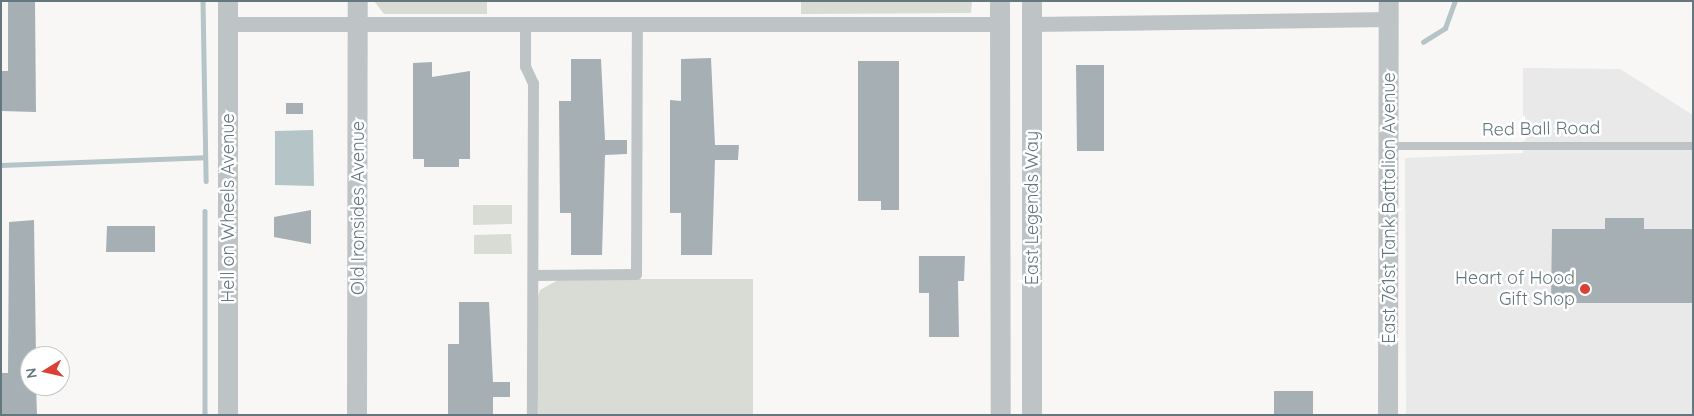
<!DOCTYPE html>
<html>
<head>
<meta charset="utf-8">
<style>
	body { margin:0 }
	#map { position:relative; width:1694px; height:416px; overflow:hidden; background:#f8f7f5; font-family:Quicksand,sans-serif }
	div>[style] { position:absolute }
	.built>* { inset:0; background:#e8e9e8 }
	.green>* { inset:0; background:#d8dcd4 }
	.water>* { inset:0; background:#b5c4c6 }
	.stream>* { height:4.5px; margin:-2.25px; padding:0 2.25px; transform-origin:2.25px; border-radius:2.25px; background:#b5c4c6 }
	.building>* { inset:0; background:#a6b0b4 }
	.service>* { height:8px; margin:-4px; padding:0 4px; transform-origin:4px; border-radius:4px; background:#bec4c6 }
	.pedestrian>* { height:11px; margin:-5.5px; padding:0 5.5px; transform-origin:5.5px; border-radius:5.5px; background:#bec4c6 }
	.minor>* { height:15px; margin:-7.5px; padding:0 7.5px; transform-origin:7.5px; border-radius:7.5px; background:#bec4c6 }
	.tertiary>* { height:20px; margin:-10px; padding:0 10px; transform-origin:10px; border-radius:10px; background:#bec4c6 }
	.dots>* { width:14px; height:14px; translate:-50% -50%; box-sizing:border-box; border:2px solid #fff; border-radius:50% }
	span { translate:-50% -50%; white-space:nowrap; text-align:center; line-height:1.15; -webkit-text-stroke:5px #fff; paint-order:stroke }
	.street-label { font-size:18px; color:#64777e }
	.poi-label { font-size:18px; color:#64777e }
	.right { translate:-100% -50%; text-align:right }
	.frame { position:absolute; inset:0; border:2px solid #64777e; pointer-events:none }
	.north { position:absolute; left:20px; top:346px; width:50px; height:50px; box-sizing:border-box; background:#fff; border:1px solid #c1c9cb; border-radius:50%; rotate:261deg; font-size:14px; font-weight:700; line-height:20px; text-align:center; color:#64777e }
	.north::after { content:''; display:block; margin:auto; width:18px; height:22px; background:#da4133; clip-path:polygon(50% 0,100% 100%,50% 72%,0 100%) }
</style>
</head>
<body>
<div id="map">
	<div class="built">
		<i style="clip-path:polygon(1523px 68px,1620px 69px,1693px 115px,1693px 415px,1406px 415px,1405px 158px,1523px 153px)"></i>
	</div>
	<div class="green">
		<i style="clip-path:polygon(374px 1px,487px 1px,487px 14px,384px 14px)"></i>
		<i style="clip-path:polygon(801px 1px,972px 1px,971px 13px,801px 14px)"></i>
		<i style="clip-path:polygon(473px 205px,512px 205px,512px 224px,473px 225px)"></i>
		<i style="clip-path:polygon(511px 234px,512px 254px,474px 254px,474px 235px)"></i>
		<i style="clip-path:polygon(560px 279px,753px 279px,753px 415px,538px 415px,537px 300px,540px 290px)"></i>
	</div>
	<div class="water">
		<i style="clip-path:polygon(313px 130px,314px 186px,275px 185px,275px 131px)"></i>
	</div>
	<div class="stream">
		<i style="left:203px;top:1px;width:180px;rotate:89deg"></i>
		<i style="left:1423px;top:42px;width:26px;rotate:-32deg"></i>
		<i style="left:1445px;top:28px;width:29px;rotate:-70deg"></i>
		<i style="left:1px;top:165px;width:204px;rotate:-2.2deg"></i>
		<i style="left:205px;top:211px;width:204px;rotate:90deg"></i>
	</div>
	<div class="building">
		<i style="clip-path:polygon(8px 1px,35px 1px,36px 112px,1px 111px,1px 71px,8px 71px)"></i>
		<i style="clip-path:polygon(711px 58px,715px 145px,739px 145px,738px 160px,715px 160px,712px 255px,681px 255px,681px 213px,670px 213px,670px 100px,681px 101px,681px 59px)"></i>
		<i style="clip-path:polygon(571px 59px,601px 59px,605px 140px,627px 140px,627px 154px,605px 155px,602px 255px,571px 255px,571px 213px,560px 213px,559px 101px,571px 101px)"></i>
		<i style="clip-path:polygon(858px 61px,899px 61px,899px 210px,881px 210px,881px 201px,858px 201px)"></i>
		<i style="clip-path:polygon(432px 62px,432px 77px,470px 71px,470px 159px,459px 159px,459px 167px,424px 167px,424px 159px,413px 159px,413px 63px)"></i>
		<i style="clip-path:polygon(1076px 65px,1104px 65px,1104px 151px,1077px 151px)"></i>
		<i style="clip-path:polygon(286px 103px,303px 103px,303px 114px,286px 114px)"></i>
		<i style="clip-path:polygon(311px 210px,311px 244px,274px 237px,274px 217px)"></i>
		<i style="clip-path:polygon(1605px 218px,1644px 218px,1644px 229px,1693px 229px,1693px 303px,1551px 303px,1552px 229px,1605px 229px)"></i>
		<i style="clip-path:polygon(34px 220px,36px 356px,30px 356px,30px 386px,36px 386px,37px 414px,1px 414px,1px 373px,8px 373px,9px 222px)"></i>
		<i style="clip-path:polygon(107px 226px,155px 226px,155px 252px,106px 252px)"></i>
		<i style="clip-path:polygon(919px 256px,965px 256px,964px 281px,958px 281px,959px 337px,929px 337px,929px 293px,919px 293px)"></i>
		<i style="clip-path:polygon(459px 302px,489px 302px,493px 382px,510px 382px,510px 397px,493px 397px,493px 415px,448px 415px,448px 344px,459px 344px)"></i>
		<i style="clip-path:polygon(1274px 391px,1313px 391px,1313px 415px,1274px 415px)"></i>
	</div>
	<div class="service">
		<i style="left:1389px;top:146px;width:304px"></i>
	</div>
	<div class="pedestrian">
		<i style="left:525px;top:24px;width:42px;rotate:90deg"></i>
		<i style="left:525px;top:66px;width:19px;rotate:65deg"></i>
		<i style="left:533px;top:83px;width:332px;rotate:90.2deg"></i>
		<i style="left:534px;top:275px;width:102px;rotate:-0.6deg"></i>
		<i style="left:636px;top:274px;width:251px;rotate:-89.8deg"></i>
	</div>
	<div class="minor">
		<i style="left:228px;top:24px;width:772px"></i>
		<i style="left:1032px;top:24px;width:357px;rotate:-0.8deg"></i>
	</div>
	<div class="tertiary">
		<i style="left:228px;top:1px;width:414px;rotate:90deg"></i>
		<i style="left:1000px;top:1px;width:414px;rotate:89.9deg"></i>
		<i style="left:1032px;top:1px;width:414px;rotate:90deg"></i>
		<i style="left:357px;top:415px;width:414px;rotate:-89.9deg"></i>
		<i style="left:1388px;top:415px;width:414px;rotate:-89.9deg"></i>
	</div>
	<div class="dots">
		<i style="left:1585px;top:289px;background:#da4133"></i>
	</div>
	<div class="street-label">
		<span style="left:1541px;top:129px;rotate:-1deg">Red Ball Road</span>
		<span style="left:228px;top:208px;rotate:-90deg">Hell on Wheels Avenue</span>
		<span style="left:358px;top:208px;rotate:-90deg">Old Ironsides Avenue</span>
		<span style="left:1032px;top:208px;rotate:-90deg">East Legends Way</span>
		<span style="left:1389px;top:208px;rotate:-90deg">East 761st Tank Battalion Avenue</span>
	</div>
	<div class="poi-label">
		<span class="right" style="left:1575px;top:289px">Heart of Hood<br>Gift Shop</span>
	</div>
	<div class="frame"></div>
	<div class="north">N</div>
</div>
</body>
</html>
